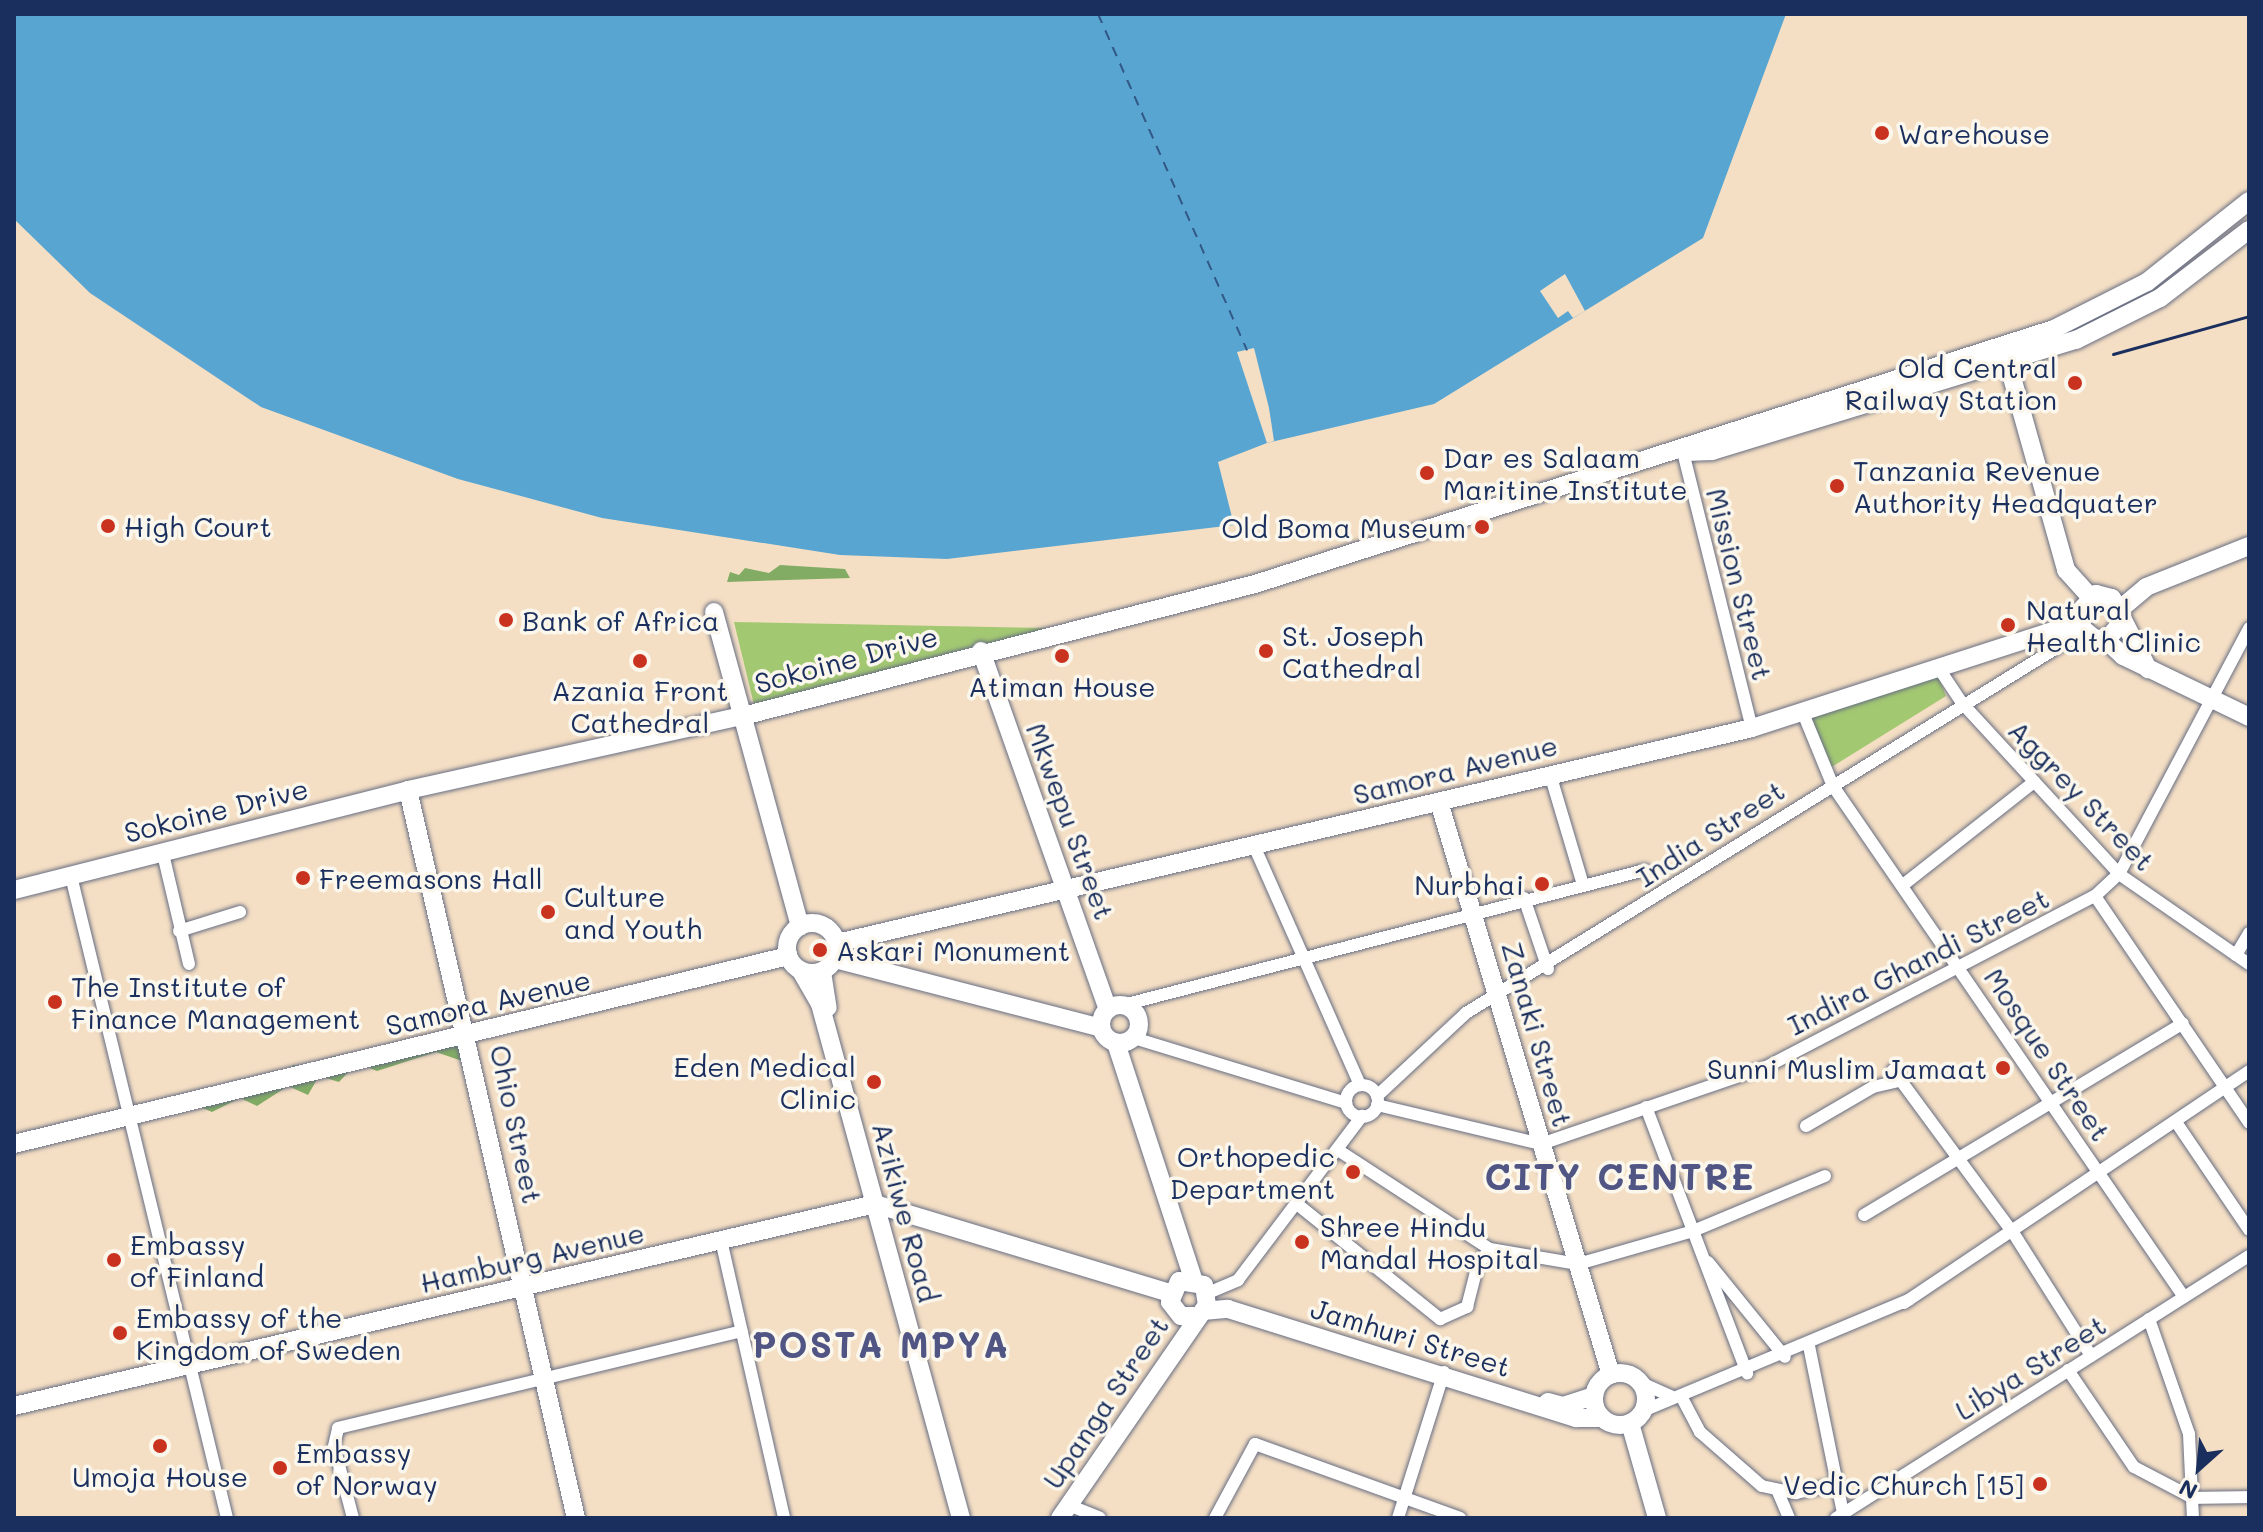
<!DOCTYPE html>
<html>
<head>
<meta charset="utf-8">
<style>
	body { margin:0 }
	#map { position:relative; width:2263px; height:1532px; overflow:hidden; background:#f5dfc4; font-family:Mali,sans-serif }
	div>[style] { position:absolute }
	.green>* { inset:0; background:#a3c872 }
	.forest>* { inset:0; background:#82ac64 }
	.water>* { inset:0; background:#59a5d1 }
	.pier>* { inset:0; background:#f5dfc4 }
	.ferry>* { height:2px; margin-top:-1px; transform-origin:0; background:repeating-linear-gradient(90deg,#315886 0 10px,transparent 0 18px) }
	.roads { filter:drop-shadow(0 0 2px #676d82) drop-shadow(0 0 2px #676d82) }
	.street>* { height:12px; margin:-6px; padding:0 6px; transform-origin:6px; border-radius:6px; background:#fff }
	.street>.ring { margin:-6px; padding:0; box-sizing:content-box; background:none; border:12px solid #fff; border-radius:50% }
	.secondary>* { height:18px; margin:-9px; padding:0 9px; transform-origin:9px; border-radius:9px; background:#fff }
	.secondary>.ring { margin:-9px; padding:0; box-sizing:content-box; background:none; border:18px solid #fff; border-radius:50% }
	.rail>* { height:3px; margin:-1.5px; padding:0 1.5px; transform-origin:1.5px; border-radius:1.5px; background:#1b2f5e }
	.dots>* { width:22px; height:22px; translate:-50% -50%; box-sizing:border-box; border:4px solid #fbf7ec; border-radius:50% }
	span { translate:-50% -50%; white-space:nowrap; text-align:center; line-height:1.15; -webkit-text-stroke:7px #fbf7ec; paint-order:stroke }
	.poi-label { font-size:28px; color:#1b2f5e }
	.left { translate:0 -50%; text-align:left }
	.right { translate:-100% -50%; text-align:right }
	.street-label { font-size:28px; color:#1b2f5e }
	.district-label { font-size:36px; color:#505584; font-weight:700; letter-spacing:2px }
	.frame { position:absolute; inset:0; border:16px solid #1b2f5e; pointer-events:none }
	.north { position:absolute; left:2159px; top:1428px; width:80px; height:80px; -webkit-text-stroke:6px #fbf7ec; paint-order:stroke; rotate:207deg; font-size:22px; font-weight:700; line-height:32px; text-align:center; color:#1b2f5e }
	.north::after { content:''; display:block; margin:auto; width:28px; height:36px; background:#1b2f5e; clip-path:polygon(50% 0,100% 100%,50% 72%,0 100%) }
</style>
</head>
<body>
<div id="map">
	<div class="green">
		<i style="clip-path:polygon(734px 622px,1048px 628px,755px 709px)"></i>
		<i style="clip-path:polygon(1937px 673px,1946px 696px,1830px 768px,1808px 717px)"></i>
	</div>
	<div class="forest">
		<i style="clip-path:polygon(780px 565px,845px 569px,850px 578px,727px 582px,730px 572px,739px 575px,745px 568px,769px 573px)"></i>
		<i style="clip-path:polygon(459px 1031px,462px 1061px,436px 1052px,377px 1071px,357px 1063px,339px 1082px,319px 1076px,308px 1095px,288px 1086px,257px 1106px,240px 1098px,212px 1112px,188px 1102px,172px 1115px,152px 1109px,240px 1090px,256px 1076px,286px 1078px,293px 1065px,321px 1068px,333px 1056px,360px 1057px)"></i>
	</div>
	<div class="water">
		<i style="clip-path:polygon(14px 14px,1786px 14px,1703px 238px,1434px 404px,1267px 443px,1218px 462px,1234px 525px,947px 559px,840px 555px,602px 518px,458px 479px,261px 407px,90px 293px,14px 219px)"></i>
	</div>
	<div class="pier">
		<i style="clip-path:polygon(1565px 274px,1585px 311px,1573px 318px,1568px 311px,1558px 318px,1540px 291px)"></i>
		<i style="clip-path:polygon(1254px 348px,1269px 408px,1274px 441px,1267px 443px,1237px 352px)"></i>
	</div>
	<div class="ferry">
		<i style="left:1098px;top:14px;width:368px;rotate:66.1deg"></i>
	</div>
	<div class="roads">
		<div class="street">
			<i style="left:1683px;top:452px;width:284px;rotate:76deg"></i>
			<i style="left:1938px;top:667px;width:43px;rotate:56.3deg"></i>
			<i style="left:1962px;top:703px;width:232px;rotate:47.4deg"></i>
			<i style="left:2119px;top:874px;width:158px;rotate:34.7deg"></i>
			<i style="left:1803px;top:713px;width:79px;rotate:67.7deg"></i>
			<i style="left:1833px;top:786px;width:620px;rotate:55.52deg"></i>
			<i style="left:1550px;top:774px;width:116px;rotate:73.4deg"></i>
			<i style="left:1255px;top:848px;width:259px;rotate:66.1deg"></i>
			<i style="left:163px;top:854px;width:113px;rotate:76.7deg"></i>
			<i style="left:71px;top:876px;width:661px;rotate:76.34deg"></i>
			<i style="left:1903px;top:885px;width:167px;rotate:-38.2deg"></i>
			<i style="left:2095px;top:896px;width:274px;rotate:55.8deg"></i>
			<i style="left:1524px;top:898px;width:75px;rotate:71.3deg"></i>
			<i style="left:179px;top:931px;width:64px;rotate:-17.3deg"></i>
			<i style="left:2236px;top:955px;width:26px;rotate:-59deg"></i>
			<i style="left:1123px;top:1005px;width:539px;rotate:-14.5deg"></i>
			<i style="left:1134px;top:1038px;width:222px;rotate:17deg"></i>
			<i style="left:1893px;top:1070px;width:204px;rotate:53.6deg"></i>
			<i style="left:2014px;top:1234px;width:144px;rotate:57.7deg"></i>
			<i class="ring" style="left:1346px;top:1085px;width:20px;height:20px"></i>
			<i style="left:1377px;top:1096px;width:122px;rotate:-43deg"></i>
			<i style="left:1466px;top:1013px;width:727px;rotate:-31.72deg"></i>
			<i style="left:1377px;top:1105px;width:169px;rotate:13.4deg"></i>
			<i style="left:1541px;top:1144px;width:238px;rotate:-18.9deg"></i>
			<i style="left:1766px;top:1067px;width:371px;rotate:-27.5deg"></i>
			<i style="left:2095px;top:896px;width:33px;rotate:-43deg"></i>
			<i style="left:2119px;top:874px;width:278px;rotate:-62.1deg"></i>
			<i style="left:1646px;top:1107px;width:285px;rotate:69.2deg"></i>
			<i style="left:2176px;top:1122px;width:130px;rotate:55.9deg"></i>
			<i style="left:1806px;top:1126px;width:78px;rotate:-30.2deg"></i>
			<i style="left:1873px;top:1087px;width:31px;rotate:-13deg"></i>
			<i style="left:1341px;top:1152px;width:178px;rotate:33.1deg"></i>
			<i style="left:1490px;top:1249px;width:89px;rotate:9.7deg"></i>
			<i style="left:1578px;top:1264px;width:120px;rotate:-16deg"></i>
			<i style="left:1693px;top:1231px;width:143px;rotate:-22.6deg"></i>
			<i style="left:1297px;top:1204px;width:184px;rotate:38.8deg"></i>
			<i style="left:1440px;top:1319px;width:30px;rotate:-24deg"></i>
			<i style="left:1467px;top:1307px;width:44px;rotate:-75.7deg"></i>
			<i style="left:1478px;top:1264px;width:19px;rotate:-51deg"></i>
			<i style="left:1864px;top:1215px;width:372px;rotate:-31deg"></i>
			<i style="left:721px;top:1240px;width:285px;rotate:77.2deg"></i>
			<i style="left:1708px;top:1262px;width:122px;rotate:51deg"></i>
			<i style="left:1208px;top:1293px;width:33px;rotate:-23deg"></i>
			<i style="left:1238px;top:1280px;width:206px;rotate:-52.9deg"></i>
			<i style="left:1904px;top:1303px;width:416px;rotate:-33.9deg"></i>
			<i style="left:2149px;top:1319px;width:122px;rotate:70.8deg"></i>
			<i style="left:2189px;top:1434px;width:84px;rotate:87.3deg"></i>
			<i style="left:1809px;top:1346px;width:170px;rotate:78.5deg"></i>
			<i style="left:2068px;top:1370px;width:117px;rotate:55.8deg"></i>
			<i style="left:2134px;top:1467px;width:67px;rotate:27.7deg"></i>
			<i style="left:2193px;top:1498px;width:56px;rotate:-1deg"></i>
			<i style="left:1639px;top:1382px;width:35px;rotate:24deg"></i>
			<i style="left:1681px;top:1396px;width:41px;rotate:62.2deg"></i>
			<i style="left:1700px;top:1432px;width:82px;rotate:41.1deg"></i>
			<i style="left:1762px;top:1486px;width:35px;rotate:12deg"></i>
			<i style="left:1796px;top:1493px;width:39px;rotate:-12deg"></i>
			<i style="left:1643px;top:1411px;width:288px;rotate:-22.7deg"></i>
			<i style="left:1778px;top:1492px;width:28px;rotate:67deg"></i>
			<i style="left:1071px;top:1506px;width:31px;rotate:22deg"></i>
			<i style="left:353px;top:1518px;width:74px;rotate:-104.8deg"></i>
			<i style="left:334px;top:1446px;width:18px;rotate:-77deg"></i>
			<i style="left:338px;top:1428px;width:415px;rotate:-13.5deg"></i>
			<i style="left:1215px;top:1518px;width:84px;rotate:-61.6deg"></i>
			<i style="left:1255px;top:1444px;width:218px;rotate:19.8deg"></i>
			<i style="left:1398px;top:1518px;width:153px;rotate:-72.5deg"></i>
			<i style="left:1836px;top:1518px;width:489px;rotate:-32.4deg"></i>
		</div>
		<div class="secondary">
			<i style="left:2004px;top:349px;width:230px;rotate:74.3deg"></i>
			<i style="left:2066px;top:570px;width:36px;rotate:48deg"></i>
			<i style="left:1686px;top:452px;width:26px;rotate:-2deg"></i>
			<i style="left:1712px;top:451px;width:381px;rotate:-17deg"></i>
			<i style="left:2076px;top:340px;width:94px;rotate:-26.6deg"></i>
			<i style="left:2160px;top:298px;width:112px;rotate:-37.4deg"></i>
			<i style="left:2119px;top:610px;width:35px;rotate:-40deg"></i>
			<i style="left:2146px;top:587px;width:111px;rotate:-21.7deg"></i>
			<i style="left:714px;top:612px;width:326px;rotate:74.7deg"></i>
			<i style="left:2123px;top:621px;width:23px;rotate:131deg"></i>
			<i style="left:2108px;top:638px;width:13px;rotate:176deg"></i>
			<i style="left:2095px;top:639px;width:17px;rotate:-140deg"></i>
			<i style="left:2082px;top:628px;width:18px;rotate:-93deg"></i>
			<i style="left:2081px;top:610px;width:22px;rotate:-47deg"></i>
			<i style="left:2096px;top:594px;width:16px;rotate:14deg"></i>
			<i style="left:2112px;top:598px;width:80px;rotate:63.1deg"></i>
			<i style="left:2105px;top:639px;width:25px;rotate:43deg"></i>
			<i style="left:2123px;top:656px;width:140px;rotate:25.8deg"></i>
			<i style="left:981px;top:651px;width:380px;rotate:70.5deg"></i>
			<i style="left:408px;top:790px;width:747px;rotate:77.01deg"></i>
			<i style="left:1439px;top:802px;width:598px;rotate:73.29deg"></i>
			<i style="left:14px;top:890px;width:406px;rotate:-14.2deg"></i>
			<i style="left:408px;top:790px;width:343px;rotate:-12.5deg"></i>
			<i style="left:743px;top:716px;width:529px;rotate:-14.46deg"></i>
			<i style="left:1255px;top:584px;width:839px;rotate:-17.7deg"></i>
			<i style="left:2054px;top:329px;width:104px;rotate:-26.8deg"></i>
			<i style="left:2147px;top:282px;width:130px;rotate:-38.5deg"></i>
			<i class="ring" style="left:787px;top:923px;width:32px;height:32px"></i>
			<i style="left:837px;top:943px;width:940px;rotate:-13.22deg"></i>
			<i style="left:1752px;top:728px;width:345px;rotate:-17.9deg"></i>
			<i style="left:835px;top:959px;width:275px;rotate:14.5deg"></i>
			<i style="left:801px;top:971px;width:38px;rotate:60deg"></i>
			<i style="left:820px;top:1004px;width:533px;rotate:74.66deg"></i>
			<i style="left:822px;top:972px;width:36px;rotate:81deg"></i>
			<i class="ring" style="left:1101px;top:1005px;width:20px;height:20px"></i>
			<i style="left:1116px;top:1043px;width:248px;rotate:71.9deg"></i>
			<i style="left:14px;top:1144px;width:797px;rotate:-13.65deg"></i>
			<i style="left:1203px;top:1311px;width:25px;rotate:-5deg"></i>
			<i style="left:1228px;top:1309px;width:365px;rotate:17.4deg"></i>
			<i style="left:1576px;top:1418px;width:26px"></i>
			<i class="ring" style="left:1594px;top:1373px;width:34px;height:34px"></i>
			<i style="left:1548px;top:1402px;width:16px;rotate:15deg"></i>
			<i style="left:1563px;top:1406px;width:33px;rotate:-18deg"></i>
			<i style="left:14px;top:1406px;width:884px;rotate:-13.2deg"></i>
			<i style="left:875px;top:1204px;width:308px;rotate:16.8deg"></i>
			<i style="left:1630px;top:1423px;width:99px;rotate:74.1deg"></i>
			<i style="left:1060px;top:1518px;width:259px;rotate:-55.4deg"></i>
			<i style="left:1207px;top:1305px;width:20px;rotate:-99deg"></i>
			<i style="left:1204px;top:1285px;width:25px;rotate:-171deg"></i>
			<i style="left:1179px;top:1281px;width:23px;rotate:113deg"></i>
			<i style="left:1170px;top:1302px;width:18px;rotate:52deg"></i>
			<i style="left:1181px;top:1316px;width:15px"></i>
		</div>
	</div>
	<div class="rail">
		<i style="left:2113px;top:354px;width:141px;rotate:-15.6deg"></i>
	</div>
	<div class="dots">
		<i style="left:1882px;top:133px;background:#c8321e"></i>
		<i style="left:2075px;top:383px;background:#c8321e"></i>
		<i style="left:1427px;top:473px;background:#c8321e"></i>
		<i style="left:1837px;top:486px;background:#c8321e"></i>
		<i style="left:108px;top:526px;background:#c8321e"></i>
		<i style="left:1482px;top:527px;background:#c8321e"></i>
		<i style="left:506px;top:620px;background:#c8321e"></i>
		<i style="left:2008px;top:625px;background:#c8321e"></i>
		<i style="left:1266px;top:651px;background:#c8321e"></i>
		<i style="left:1062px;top:656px;background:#c8321e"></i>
		<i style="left:640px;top:661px;background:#c8321e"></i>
		<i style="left:303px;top:878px;background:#c8321e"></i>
		<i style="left:1542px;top:884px;background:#c8321e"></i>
		<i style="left:548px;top:912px;background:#c8321e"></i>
		<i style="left:820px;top:950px;background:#c8321e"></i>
		<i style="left:55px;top:1002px;background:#c8321e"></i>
		<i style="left:2003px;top:1068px;background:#c8321e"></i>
		<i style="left:874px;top:1082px;background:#c8321e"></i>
		<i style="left:1353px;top:1172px;background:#c8321e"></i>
		<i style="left:1302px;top:1242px;background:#c8321e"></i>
		<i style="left:114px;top:1260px;background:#c8321e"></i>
		<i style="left:120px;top:1333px;background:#c8321e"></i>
		<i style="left:160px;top:1446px;background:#c8321e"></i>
		<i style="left:280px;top:1468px;background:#c8321e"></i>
		<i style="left:2040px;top:1484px;background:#c8321e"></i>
	</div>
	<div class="poi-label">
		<span class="left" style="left:1898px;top:133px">Warehouse</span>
		<span class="right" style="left:2057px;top:383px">Old Central<br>Railway Station</span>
		<span class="left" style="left:1443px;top:473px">Dar es Salaam<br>Maritine Institute</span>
		<span class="left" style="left:1853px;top:486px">Tanzania Revenue<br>Authority Headquater</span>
		<span class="left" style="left:124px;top:526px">High Court</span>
		<span class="right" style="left:1466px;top:527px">Old Boma Museum</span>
		<span class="left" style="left:2026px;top:625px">Natural<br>Health Clinic</span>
		<span class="left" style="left:522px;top:620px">Bank of Africa</span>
		<span class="left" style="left:1282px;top:651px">St. Joseph<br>Cathedral</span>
		<span style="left:1062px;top:686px">Atiman House</span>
		<span style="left:640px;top:706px">Azania Front<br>Cathedral</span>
		<span class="left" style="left:319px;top:878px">Freemasons Hall</span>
		<span class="right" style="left:1524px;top:884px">Nurbhai</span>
		<span class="left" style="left:564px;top:912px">Culture<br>and Youth</span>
		<span class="left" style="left:836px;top:950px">Askari Monument</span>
		<span class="left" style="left:71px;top:1002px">The Institute of<br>Finance Management</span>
		<span class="right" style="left:856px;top:1082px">Eden Medical<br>Clinic</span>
		<span class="right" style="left:1987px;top:1068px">Sunni Muslim Jamaat</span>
		<span class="right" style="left:1335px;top:1172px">Orthopedic<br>Department</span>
		<span class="left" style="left:1320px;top:1242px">Shree Hindu<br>Mandal Hospital</span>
		<span class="left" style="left:130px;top:1260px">Embassy<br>of Finland</span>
		<span class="left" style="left:136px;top:1333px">Embassy of the<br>Kingdom of Sweden</span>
		<span class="left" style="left:296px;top:1468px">Embassy<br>of Norway</span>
		<span style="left:160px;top:1476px">Umoja House</span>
		<span class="right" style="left:2024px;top:1484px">Vedic Church [15]</span>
	</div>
	<div class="street-label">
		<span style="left:1740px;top:584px;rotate:76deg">Mission Street</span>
		<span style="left:846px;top:659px;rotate:-15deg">Sokoine Drive</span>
		<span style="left:1455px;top:769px;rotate:-14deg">Samora Avenue</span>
		<span style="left:2082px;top:795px;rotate:46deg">Aggrey Street</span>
		<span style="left:216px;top:810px;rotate:-14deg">Sokoine Drive</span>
		<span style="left:1071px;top:821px;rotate:70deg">Mkwepu Street</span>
		<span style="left:1710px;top:833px;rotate:-33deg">India Street</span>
		<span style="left:1918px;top:961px;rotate:-27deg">Indira Ghandi Street</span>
		<span style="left:488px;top:1002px;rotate:-13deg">Samora Avenue</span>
		<span style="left:1538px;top:1034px;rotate:74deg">Zanaki Street</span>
		<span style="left:2048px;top:1054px;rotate:56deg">Mosque Street</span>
		<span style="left:517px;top:1124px;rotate:78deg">Ohio Street</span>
		<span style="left:906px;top:1212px;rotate:75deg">Azikiwe Road</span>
		<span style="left:532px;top:1257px;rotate:-13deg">Hamburg Avenue</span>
		<span style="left:1411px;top:1337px;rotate:17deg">Jamhuri Street</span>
		<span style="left:2030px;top:1367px;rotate:-32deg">Libya Street</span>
		<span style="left:1105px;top:1402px;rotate:-56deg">Upanga Street</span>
	</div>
	<div class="district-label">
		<span style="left:1620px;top:1176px">CITY CENTRE</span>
		<span style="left:881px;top:1344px">POSTA MPYA</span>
	</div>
	<div class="frame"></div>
	<div class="north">N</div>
</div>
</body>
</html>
